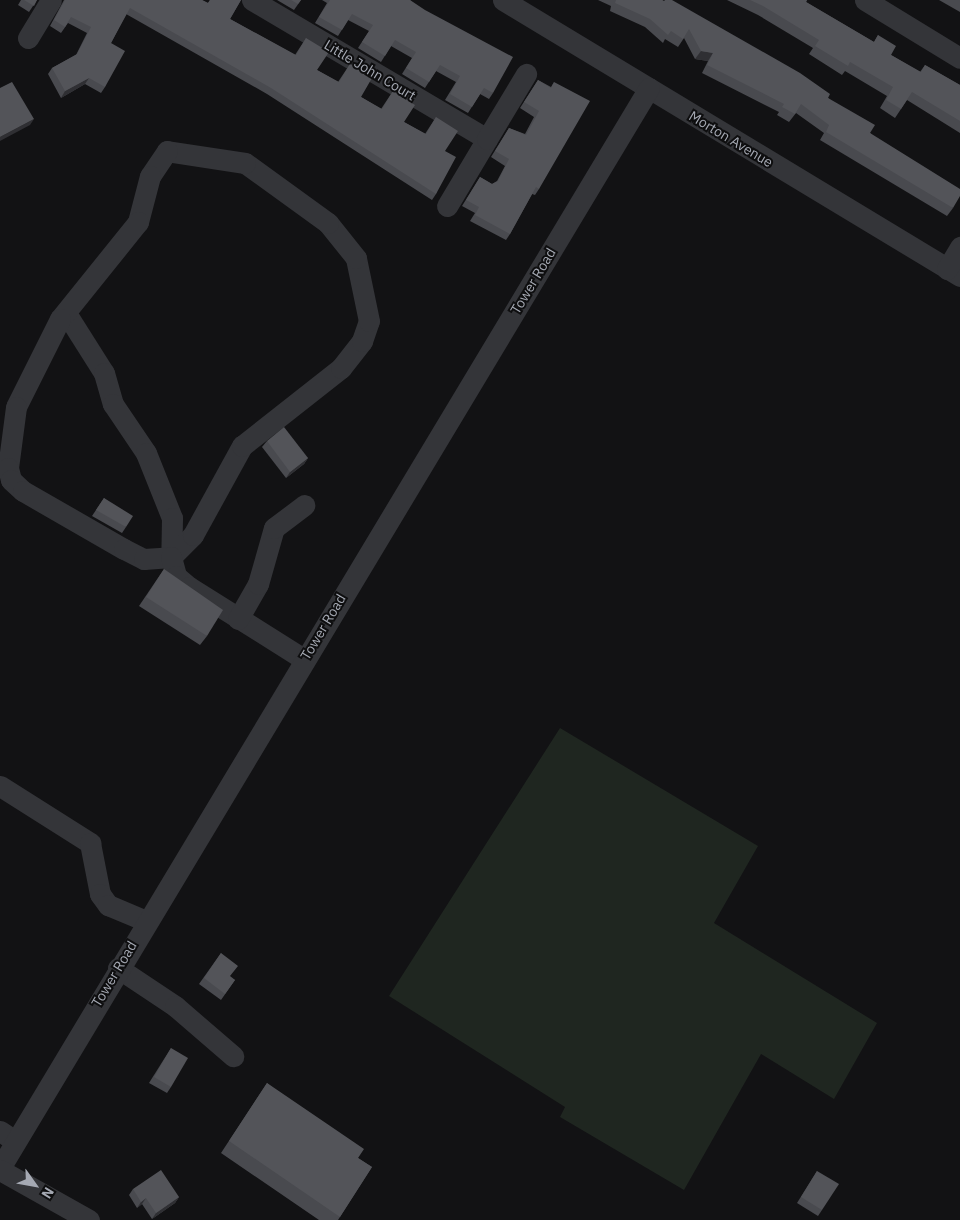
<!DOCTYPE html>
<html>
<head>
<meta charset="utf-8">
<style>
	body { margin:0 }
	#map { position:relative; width:960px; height:1220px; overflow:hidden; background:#121214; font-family:"IBM Plex Sans",sans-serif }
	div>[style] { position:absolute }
	.green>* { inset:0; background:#1f2620 }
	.minor>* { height:21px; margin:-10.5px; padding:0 10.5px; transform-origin:10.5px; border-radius:10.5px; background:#343539 }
	.wall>* { inset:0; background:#494a4f }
	.shaded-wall>* { inset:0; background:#2f2f33 }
	.building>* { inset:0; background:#535459 }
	span { translate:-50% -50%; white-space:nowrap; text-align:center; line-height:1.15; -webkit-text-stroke:4px #0e0e0f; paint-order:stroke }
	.street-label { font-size:14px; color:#a5a9b3 }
	.north { position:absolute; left:10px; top:1160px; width:50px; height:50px; -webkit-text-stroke:4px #0e0e0f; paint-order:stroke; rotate:122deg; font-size:14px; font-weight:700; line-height:20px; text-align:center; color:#a5a9b3 }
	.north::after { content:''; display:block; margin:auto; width:18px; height:22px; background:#a5a9b3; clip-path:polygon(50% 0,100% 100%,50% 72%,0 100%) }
</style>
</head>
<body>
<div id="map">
	<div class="green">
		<i style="clip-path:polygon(560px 728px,758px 846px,714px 923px,877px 1023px,834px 1099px,761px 1054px,684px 1190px,560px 1117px,565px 1107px,389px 996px)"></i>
	</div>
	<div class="minor">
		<i style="left:252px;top:0;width:273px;rotate:30.6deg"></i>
		<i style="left:487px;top:139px;width:78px;rotate:120.8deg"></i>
		<i style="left:503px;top:0;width:534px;rotate:31.13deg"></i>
		<i style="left:865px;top:0;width:111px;rotate:31.4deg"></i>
		<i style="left:28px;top:38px;width:44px;rotate:-58.8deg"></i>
		<i style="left:487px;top:139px;width:76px;rotate:-59deg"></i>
		<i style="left:947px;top:269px;width:26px;rotate:-59deg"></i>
		<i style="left:66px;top:313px;width:71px;rotate:57.7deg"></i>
		<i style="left:104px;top:373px;width:32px;rotate:74deg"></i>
		<i style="left:113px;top:404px;width:59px;rotate:56deg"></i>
		<i style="left:146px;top:453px;width:70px;rotate:68.2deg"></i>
		<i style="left:172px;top:518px;width:39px;rotate:91deg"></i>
		<i style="left:171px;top:557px;width:31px;rotate:-45deg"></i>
		<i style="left:193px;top:535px;width:102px;rotate:-61.2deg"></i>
		<i style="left:242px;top:446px;width:126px;rotate:-38.2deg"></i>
		<i style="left:341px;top:368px;width:34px;rotate:-52deg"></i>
		<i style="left:362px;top:341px;width:21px;rotate:-71deg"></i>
		<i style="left:369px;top:321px;width:64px;rotate:-101.7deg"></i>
		<i style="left:356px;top:258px;width:45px;rotate:-128.7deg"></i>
		<i style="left:328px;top:223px;width:102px;rotate:-144.1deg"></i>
		<i style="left:245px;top:163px;width:79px;rotate:-171.3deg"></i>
		<i style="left:167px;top:151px;width:30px;rotate:124deg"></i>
		<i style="left:150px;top:176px;width:48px;rotate:104.6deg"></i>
		<i style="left:138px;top:222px;width:124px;rotate:128.8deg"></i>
		<i style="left:60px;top:319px;width:98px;rotate:116.6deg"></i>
		<i style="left:16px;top:407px;width:62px;rotate:97.5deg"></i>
		<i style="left:8px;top:468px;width:12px;rotate:76deg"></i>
		<i style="left:11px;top:480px;width:16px;rotate:43deg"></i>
		<i style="left:23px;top:491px;width:116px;rotate:29.9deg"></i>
		<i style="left:124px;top:549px;width:22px;rotate:27deg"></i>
		<i style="left:144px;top:559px;width:27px;rotate:-4deg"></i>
		<i style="left:171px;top:557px;width:20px;rotate:75deg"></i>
		<i style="left:176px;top:576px;width:17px;rotate:40deg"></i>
		<i style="left:189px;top:587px;width:136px;rotate:32.1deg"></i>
		<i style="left:238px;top:619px;width:40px;rotate:-60.3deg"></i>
		<i style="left:258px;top:584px;width:58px;rotate:-74.1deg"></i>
		<i style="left:274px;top:528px;width:38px;rotate:-37deg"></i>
		<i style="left:0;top:786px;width:107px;rotate:32.3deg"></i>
		<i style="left:90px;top:843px;width:52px;rotate:78.9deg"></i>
		<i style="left:100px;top:894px;width:14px;rotate:54deg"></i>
		<i style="left:108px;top:905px;width:41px;rotate:22.8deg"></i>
		<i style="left:118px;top:968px;width:69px;rotate:33.7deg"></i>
		<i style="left:175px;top:1006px;width:77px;rotate:40.8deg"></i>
		<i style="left:0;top:1131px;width:18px;rotate:34deg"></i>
		<i style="left:0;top:1168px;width:1260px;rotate:-59deg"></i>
		<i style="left:0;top:1170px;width:102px;rotate:29.3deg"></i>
	</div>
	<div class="wall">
		<i style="clip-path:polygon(21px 0,37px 0,29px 12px,18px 5px)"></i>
		<i style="clip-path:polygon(64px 0,202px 0,208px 3px,210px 0,241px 0,230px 19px,295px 55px,306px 38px,317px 70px,338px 82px,350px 64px,361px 97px,381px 109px,393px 91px,404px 122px,425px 134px,436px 117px,445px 151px,436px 194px,432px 200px,267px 94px,126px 14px,111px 43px,105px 87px,101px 93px,85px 84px,61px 98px,48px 74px,52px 68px,76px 55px,87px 33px,68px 23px,61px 33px,50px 26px)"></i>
		<i style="clip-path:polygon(277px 0,301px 0,294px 10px)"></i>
		<i style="clip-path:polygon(322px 0,410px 0,493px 93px,489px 99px,480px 94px,468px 113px,445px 100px,456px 82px,436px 71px,425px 88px,402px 74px,412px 58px,391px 46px,381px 62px,358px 48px,369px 31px,348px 20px,338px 36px,315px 23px,327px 3px)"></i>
		<i style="clip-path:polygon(598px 0,662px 0,828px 98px,870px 133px,953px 208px,947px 216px,820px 140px,824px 133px,796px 113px,789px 122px,777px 115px,779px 112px,702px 73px,708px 61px,695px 59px,684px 38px,678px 47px,665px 39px,663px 43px,645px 27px,610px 11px,611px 6px)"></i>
		<i style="clip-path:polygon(727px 0,807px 0,806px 2px,874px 42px,878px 35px,891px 55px,920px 72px,925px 65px,960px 85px,960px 133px,907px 100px,895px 118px,880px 108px,887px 96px,845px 71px,842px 75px,809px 54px,813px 48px,758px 15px)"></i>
		<i style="clip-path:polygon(939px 0,960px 0,960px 12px)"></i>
		<i style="clip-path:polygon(538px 80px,551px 87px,554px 82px,539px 189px,535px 195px,532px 194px,510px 234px,506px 240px,470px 221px,475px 213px,462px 206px,480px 177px,492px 184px,497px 181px,505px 166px,491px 157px,509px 128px,525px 134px,534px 117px,520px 108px)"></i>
		<i style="clip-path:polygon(267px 441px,308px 458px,304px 464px,286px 478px,262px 447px)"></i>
		<i style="clip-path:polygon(104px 498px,126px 527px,122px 533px,92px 516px)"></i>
		<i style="clip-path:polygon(164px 569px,207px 636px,200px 645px,139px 606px)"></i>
		<i style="clip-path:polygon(221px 953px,230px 977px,235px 980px,221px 1000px,199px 984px)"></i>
		<i style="clip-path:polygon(171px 1048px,171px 1087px,167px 1093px,149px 1083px)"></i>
		<i style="clip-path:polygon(267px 1083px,358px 1158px,372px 1167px,338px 1220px,319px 1220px,221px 1153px)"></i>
		<i style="clip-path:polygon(817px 1171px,822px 1210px,818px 1216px,797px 1203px)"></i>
		<i style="clip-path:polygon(133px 1189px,179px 1197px,175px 1203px,152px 1219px,142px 1204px,137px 1208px,129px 1195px)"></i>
	</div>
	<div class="shaded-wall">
		<i style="clip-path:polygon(701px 51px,713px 53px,708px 61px,695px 59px)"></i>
		<i style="clip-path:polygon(89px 78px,85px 84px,61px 98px,65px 91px)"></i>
		<i style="clip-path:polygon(34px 119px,30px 125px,0 141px,0 137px)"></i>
		<i style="clip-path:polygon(308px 458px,304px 464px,286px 478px,290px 472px)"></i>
		<i style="clip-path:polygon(179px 1197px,175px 1203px,152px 1219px,156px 1213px)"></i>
		<i style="clip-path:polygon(146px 1198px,142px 1204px,137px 1208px,141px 1202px)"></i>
	</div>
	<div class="building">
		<i style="clip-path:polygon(24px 0,37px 0,34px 6px)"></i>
		<i style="clip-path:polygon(65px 0,202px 0,208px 3px,210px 0,241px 0,230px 19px,296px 55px,306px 38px,329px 52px,317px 70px,339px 82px,350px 64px,372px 78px,361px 97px,382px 109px,393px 91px,415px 105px,404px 122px,426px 134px,436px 117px,458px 131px,445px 151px,456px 157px,436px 194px,271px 88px,130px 8px,111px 43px,125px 51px,105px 87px,89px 78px,65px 91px,52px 68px,77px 54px,91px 27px,71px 17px,65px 27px,54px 20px)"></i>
		<i style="clip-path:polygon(291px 0,301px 0,298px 4px)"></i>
		<i style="clip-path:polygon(330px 0,410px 0,425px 10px,513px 57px,493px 93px,484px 88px,472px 107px,450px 94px,460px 76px,440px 65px,429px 82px,406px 68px,416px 52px,395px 40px,385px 56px,362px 42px,373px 25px,352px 14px,342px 30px,319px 17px)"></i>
		<i style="clip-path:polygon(616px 0,662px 0,664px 1px,665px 0,672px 0,800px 73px,830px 94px,828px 98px,875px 125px,870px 133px,960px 189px,960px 196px,953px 208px,826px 132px,829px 125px,801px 104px,795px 114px,782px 107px,784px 104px,707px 65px,713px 53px,701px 51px,689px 29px,683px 39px,671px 31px,668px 35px,650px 19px,615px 3px)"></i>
		<i style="clip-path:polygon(750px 0,807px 0,806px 2px,874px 42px,878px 35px,896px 46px,891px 55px,921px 72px,925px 65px,960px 85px,960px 121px,912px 92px,901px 109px,886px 100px,893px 87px,850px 62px,848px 66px,815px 46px,819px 40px,763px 6px)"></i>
		<i style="clip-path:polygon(538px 80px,551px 88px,554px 82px,590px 101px,539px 189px,536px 187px,510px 234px,475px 215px,479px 207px,466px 200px,480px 177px,492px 184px,498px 181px,509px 159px,495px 151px,509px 128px,526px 135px,539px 111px,524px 102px)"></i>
		<i style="clip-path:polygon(12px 82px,34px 119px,0 137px,0 88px)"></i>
		<i style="clip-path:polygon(284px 427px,308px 458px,290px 472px,267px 441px)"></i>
		<i style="clip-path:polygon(104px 498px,133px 516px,126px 527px,96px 510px)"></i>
		<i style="clip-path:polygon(164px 569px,223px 610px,207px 636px,146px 597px)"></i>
		<i style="clip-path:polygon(221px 953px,238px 966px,230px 976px,235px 980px,225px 994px,204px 978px)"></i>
		<i style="clip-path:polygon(171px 1048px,188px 1058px,171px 1087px,154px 1077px)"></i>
		<i style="clip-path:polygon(267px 1083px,364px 1149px,358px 1158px,372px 1167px,340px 1217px,229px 1141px)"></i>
		<i style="clip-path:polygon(161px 1170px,179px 1197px,156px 1213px,146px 1198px,141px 1202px,133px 1189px)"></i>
		<i style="clip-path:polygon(817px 1171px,839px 1184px,822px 1210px,801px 1197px)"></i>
	</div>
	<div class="street-label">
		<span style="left:370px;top:70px;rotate:31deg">Little John Court</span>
		<span style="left:731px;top:139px;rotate:31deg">Morton Avenue</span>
		<span style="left:533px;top:281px;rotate:-59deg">Tower Road</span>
		<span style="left:323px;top:627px;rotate:-59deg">Tower Road</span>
		<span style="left:114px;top:974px;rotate:-59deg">Tower Road</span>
	</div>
	<div class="north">N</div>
</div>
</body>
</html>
